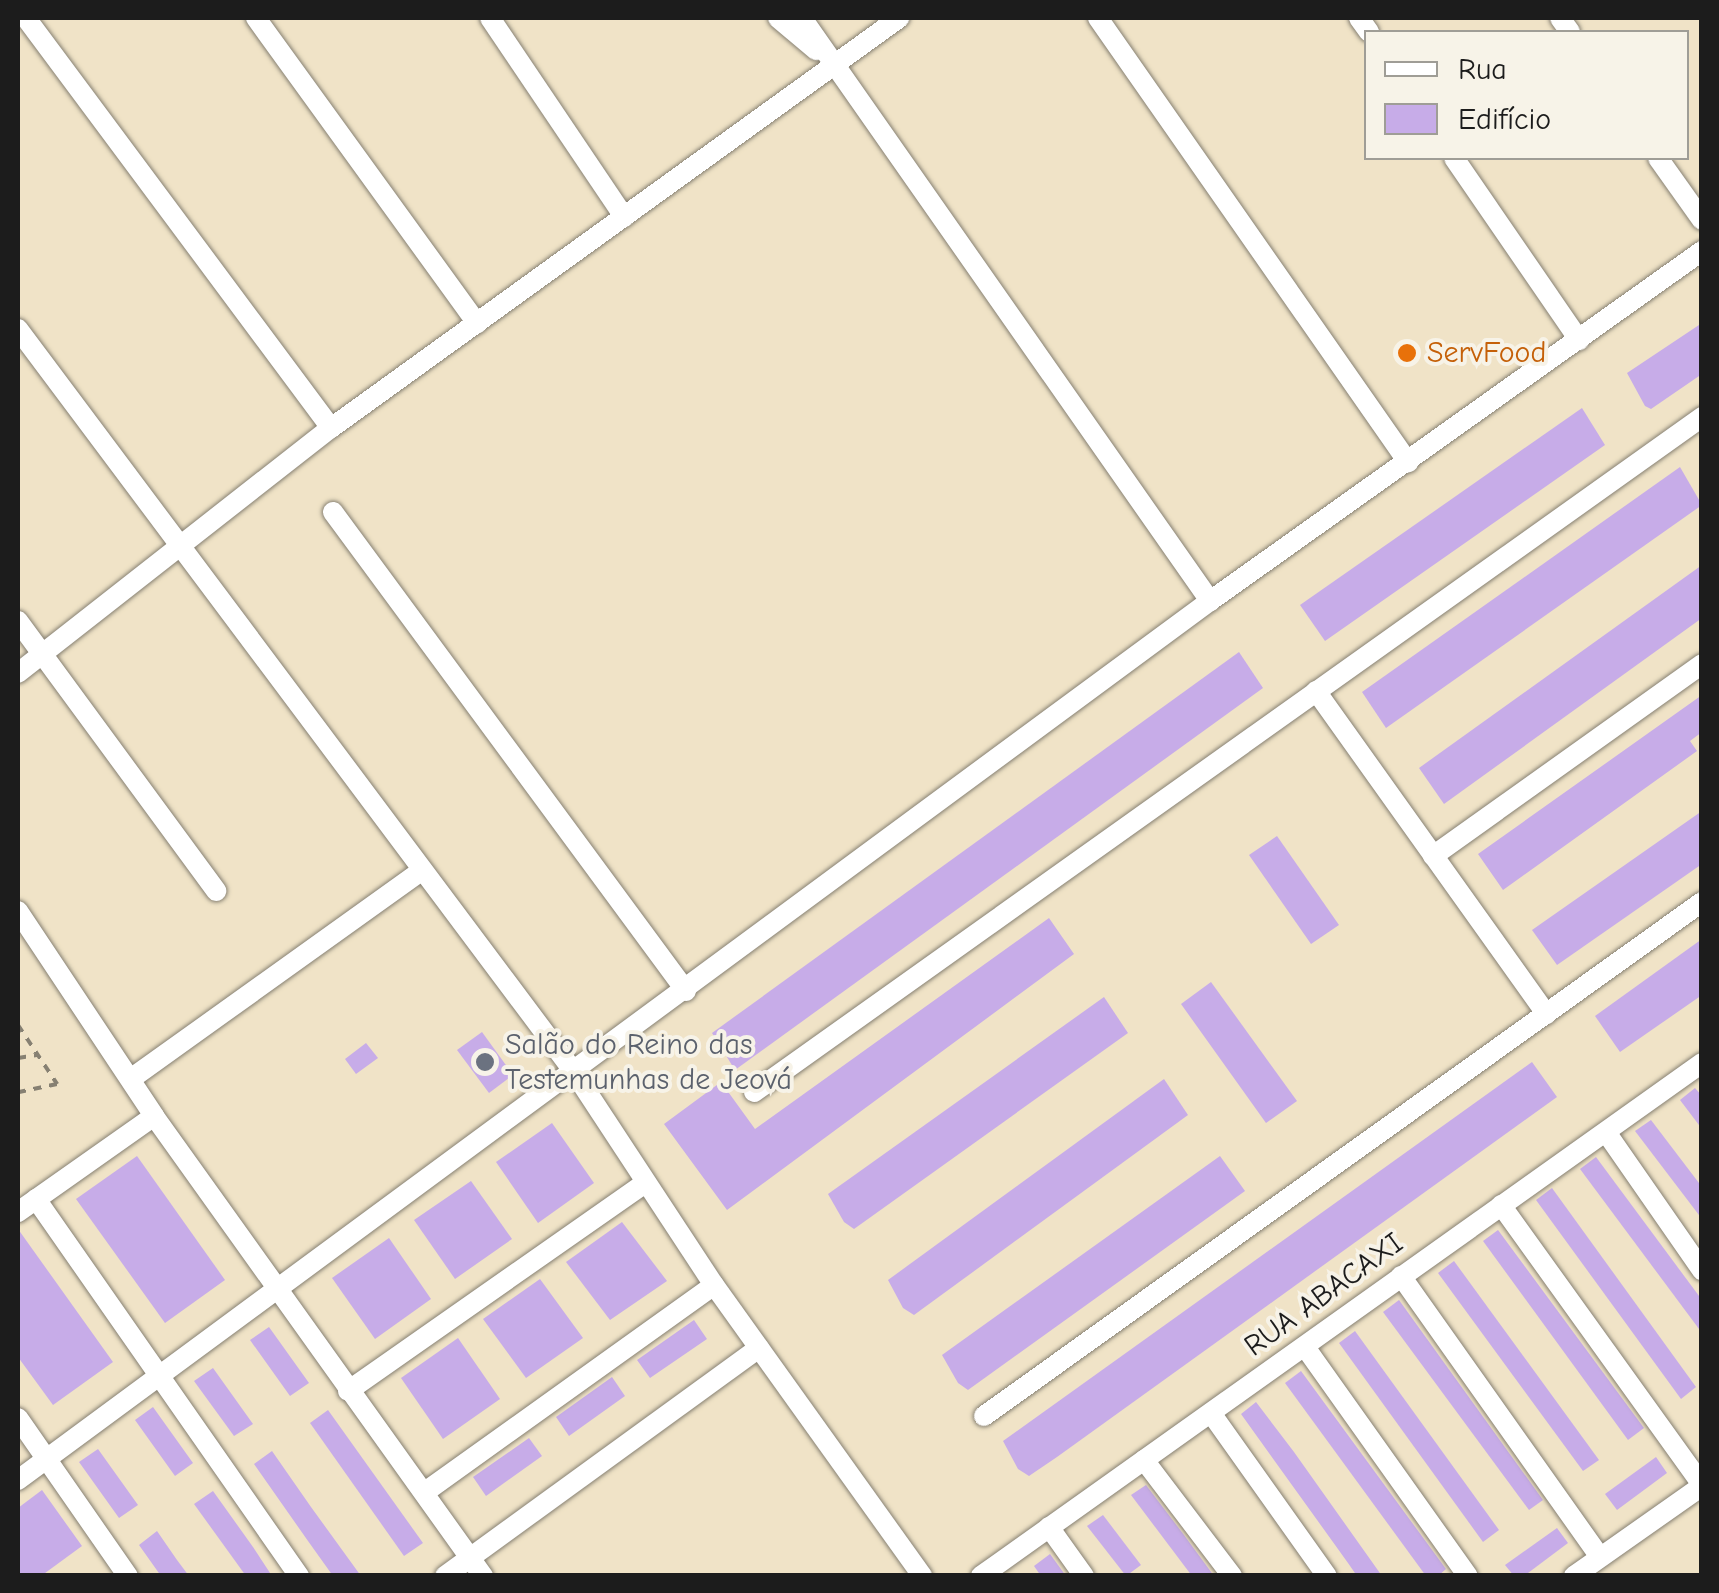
<!DOCTYPE html>
<html>
<head>
<meta charset="utf-8">
<style>
	body { margin:0 }
	#map { position:relative; width:1719px; height:1593px; overflow:hidden; background:#f0e3c7; font-family:"Comic Neue",sans-serif }
	div>[style] { position:absolute }
	.building>* { inset:0; background:#c7ace8 }
	.path>* { height:4px; margin-top:-2px; transform-origin:0; background:repeating-linear-gradient(90deg,#868072 0 8px,transparent 0 16px) }
	.roads { filter:drop-shadow(0 0 2px #868072) drop-shadow(0 0 2px #868072) }
	.street>* { height:20px; margin:-10px; padding:0 10px; transform-origin:10px; border-radius:10px; background:#fff }
	.dots>* { width:28px; height:28px; translate:-50% -50%; box-sizing:border-box; border:5px solid #f7f3e8; border-radius:50% }
	span { translate:-50% -50%; white-space:nowrap; text-align:center; line-height:1.15; -webkit-text-stroke:8px #f7f3e8; paint-order:stroke }
	.food-label { font-size:30px; color:#c56008 }
	.left { translate:0 -50%; text-align:left }
	.worship-label { font-size:30px; color:#5b616d }
	.street-label { font-size:30px; color:#1c1c1c }
	.frame { position:absolute; inset:0; border:20px solid #1c1c1c; pointer-events:none }
	.legend { position:absolute; left:1364px; top:30px; width:325px; height:130px; box-sizing:border-box; background:#f7f3e8; border:2px solid #9f9d96; margin:0; padding:12px 18px; list-style:none; font-size:30px; color:#1c1c1c }
	.legend li { display:flex; align-items:center; gap:20px; height:50px }
	.legend b { width:50px; border:2px solid #9f9d96 }
</style>
</head>
<body>
<div id="map">
	<div class="building">
		<i style="clip-path:polygon(1702px 323px,1702px 374px,1651px 409px,1645px 406px,1627px 373px)"></i>
		<i style="clip-path:polygon(1582px 408px,1605px 445px,1325px 641px,1300px 605px)"></i>
		<i style="clip-path:polygon(1680px 467px,1702px 505px,1386px 728px,1362px 692px)"></i>
		<i style="clip-path:polygon(1702px 565px,1702px 618px,1444px 804px,1419px 768px)"></i>
		<i style="clip-path:polygon(1239px 652px,1263px 688px,735px 1070px,712px 1033px)"></i>
		<i style="clip-path:polygon(1702px 695px,1702px 732px,1690px 741px,1697px 751px,1503px 890px,1478px 854px)"></i>
		<i style="clip-path:polygon(1702px 811px,1702px 864px,1557px 965px,1532px 930px)"></i>
		<i style="clip-path:polygon(1277px 836px,1339px 925px,1311px 944px,1249px 855px)"></i>
		<i style="clip-path:polygon(1049px 918px,1074px 954px,727px 1210px,664px 1124px,721px 1082px,755px 1129px)"></i>
		<i style="clip-path:polygon(1702px 939px,1702px 995px,1620px 1052px,1595px 1016px)"></i>
		<i style="clip-path:polygon(1211px 982px,1297px 1101px,1266px 1123px,1181px 1004px)"></i>
		<i style="clip-path:polygon(1104px 997px,1128px 1033px,854px 1229px,844px 1222px,828px 1194px)"></i>
		<i style="clip-path:polygon(482px 1032px,513px 1075px,489px 1093px,457px 1050px)"></i>
		<i style="clip-path:polygon(366px 1043px,378px 1058px,356px 1074px,345px 1059px)"></i>
		<i style="clip-path:polygon(1532px 1062px,1557px 1097px,1057px 1457px,1029px 1476px,1018px 1469px,1003px 1441px)"></i>
		<i style="clip-path:polygon(1164px 1079px,1188px 1115px,914px 1315px,903px 1308px,888px 1280px)"></i>
		<i style="clip-path:polygon(1695px 1088px,1702px 1096px,1702px 1129px,1680px 1100px)"></i>
		<i style="clip-path:polygon(1651px 1120px,1702px 1187px,1702px 1219px,1635px 1131px)"></i>
		<i style="clip-path:polygon(552px 1123px,594px 1183px,538px 1223px,496px 1162px)"></i>
		<i style="clip-path:polygon(137px 1156px,225px 1280px,165px 1323px,76px 1199px)"></i>
		<i style="clip-path:polygon(1220px 1156px,1245px 1191px,968px 1390px,958px 1383px,942px 1355px)"></i>
		<i style="clip-path:polygon(1596px 1157px,1702px 1300px,1702px 1333px,1580px 1169px)"></i>
		<i style="clip-path:polygon(471px 1181px,512px 1239px,455px 1279px,414px 1220px)"></i>
		<i style="clip-path:polygon(1552px 1188px,1696px 1387px,1681px 1399px,1536px 1200px)"></i>
		<i style="clip-path:polygon(622px 1222px,667px 1281px,610px 1320px,566px 1262px)"></i>
		<i style="clip-path:polygon(18px 1229px,113px 1362px,53px 1405px,18px 1357px)"></i>
		<i style="clip-path:polygon(1498px 1230px,1644px 1428px,1628px 1440px,1483px 1241px)"></i>
		<i style="clip-path:polygon(389px 1238px,431px 1299px,375px 1339px,332px 1278px)"></i>
		<i style="clip-path:polygon(1454px 1261px,1599px 1460px,1583px 1471px,1438px 1273px)"></i>
		<i style="clip-path:polygon(540px 1279px,583px 1338px,526px 1378px,483px 1319px)"></i>
		<i style="clip-path:polygon(1399px 1300px,1543px 1500px,1529px 1510px,1383px 1312px)"></i>
		<i style="clip-path:polygon(694px 1320px,707px 1339px,650px 1378px,637px 1360px)"></i>
		<i style="clip-path:polygon(269px 1327px,309px 1383px,290px 1396px,250px 1340px)"></i>
		<i style="clip-path:polygon(1355px 1331px,1499px 1530px,1483px 1542px,1339px 1343px)"></i>
		<i style="clip-path:polygon(458px 1338px,500px 1399px,443px 1439px,401px 1378px)"></i>
		<i style="clip-path:polygon(213px 1368px,253px 1424px,234px 1436px,194px 1381px)"></i>
		<i style="clip-path:polygon(1301px 1371px,1446px 1569px,1438px 1576px,1426px 1576px,1285px 1383px)"></i>
		<i style="clip-path:polygon(612px 1377px,625px 1396px,569px 1436px,556px 1417px)"></i>
		<i style="clip-path:polygon(1256px 1402px,1294px 1452px,1382px 1576px,1357px 1576px,1348px 1563px,1241px 1414px)"></i>
		<i style="clip-path:polygon(153px 1407px,193px 1463px,175px 1476px,135px 1420px)"></i>
		<i style="clip-path:polygon(328px 1410px,423px 1543px,404px 1556px,310px 1423px)"></i>
		<i style="clip-path:polygon(529px 1438px,542px 1456px,486px 1496px,473px 1477px)"></i>
		<i style="clip-path:polygon(98px 1449px,138px 1505px,119px 1518px,79px 1462px)"></i>
		<i style="clip-path:polygon(272px 1451px,311px 1507px,361px 1576px,333px 1576px,308px 1541px,254px 1464px)"></i>
		<i style="clip-path:polygon(1656px 1457px,1667px 1473px,1617px 1510px,1605px 1494px)"></i>
		<i style="clip-path:polygon(1146px 1485px,1184px 1535px,1214px 1576px,1192px 1576px,1131px 1495px)"></i>
		<i style="clip-path:polygon(42px 1490px,82px 1546px,41px 1576px,18px 1576px,18px 1508px)"></i>
		<i style="clip-path:polygon(213px 1491px,253px 1547px,272px 1576px,246px 1576px,194px 1504px)"></i>
		<i style="clip-path:polygon(1103px 1515px,1141px 1565px,1126px 1576px,1087px 1526px)"></i>
		<i style="clip-path:polygon(1557px 1528px,1568px 1543px,1524px 1576px,1514px 1576px,1505px 1565px)"></i>
		<i style="clip-path:polygon(157px 1531px,177px 1560px,189px 1576px,161px 1576px,139px 1545px)"></i>
		<i style="clip-path:polygon(1050px 1554px,1066px 1576px,1041px 1576px,1034px 1566px)"></i>
	</div>
	<div class="path">
		<i style="left:18px;top:1025px;width:71px;rotate:56.5deg"></i>
		<i style="left:57px;top:1084px;width:40px;rotate:168deg"></i>
		<i style="left:18px;top:1058px;width:19px;rotate:-9deg"></i>
	</div>
	<div class="roads">
		<div class="street">
			<i style="left:26px;top:18px;width:511px;rotate:53.35deg"></i>
			<i style="left:256px;top:18px;width:377px;rotate:54.1deg"></i>
			<i style="left:490px;top:18px;width:240px;rotate:56deg"></i>
			<i style="left:778px;top:18px;width:50px;rotate:40.1deg"></i>
			<i style="left:802px;top:18px;width:712px;rotate:55.01deg"></i>
			<i style="left:1098px;top:18px;width:542px;rotate:55.08deg"></i>
			<i style="left:1359px;top:18px;width:17px;rotate:54deg"></i>
			<i style="left:1560px;top:18px;width:17px;rotate:54deg"></i>
			<i style="left:1454px;top:158px;width:221px;rotate:55.5deg"></i>
			<i style="left:1658px;top:158px;width:76px;rotate:54.6deg"></i>
			<i style="left:18px;top:329px;width:928px;rotate:53.19deg"></i>
			<i style="left:574px;top:1072px;width:255px;rotate:56.7deg"></i>
			<i style="left:714px;top:1285px;width:358px;rotate:54.4deg"></i>
			<i style="left:333px;top:512px;width:595px;rotate:53.61deg"></i>
			<i style="left:18px;top:621px;width:335px;rotate:53.7deg"></i>
			<i style="left:18px;top:673px;width:397px;rotate:-38.1deg"></i>
			<i style="left:331px;top:428px;width:701px;rotate:-35.82deg"></i>
			<i style="left:1316px;top:691px;width:397px;rotate:54.5deg"></i>
			<i style="left:1433px;top:856px;width:330px;rotate:-35.5deg"></i>
			<i style="left:18px;top:911px;width:246px;rotate:56.4deg"></i>
			<i style="left:154px;top:1116px;width:566px;rotate:54.43deg"></i>
			<i style="left:132px;top:1078px;width:357px;rotate:-35.6deg"></i>
			<i style="left:754px;top:1092px;width:1164px;rotate:-35.45deg"></i>
			<i style="left:1608px;top:1135px;width:165px;rotate:55.2deg"></i>
			<i style="left:36px;top:1199px;width:460px;rotate:55.1deg"></i>
			<i style="left:1501px;top:1205px;width:345px;rotate:54.3deg"></i>
			<i style="left:18px;top:1212px;width:166px;rotate:-35.2deg"></i>
			<i style="left:1401px;top:1276px;width:344px;rotate:54.7deg"></i>
			<i style="left:1305px;top:1347px;width:281px;rotate:54.6deg"></i>
			<i style="left:348px;top:1391px;width:361px;rotate:-35deg"></i>
			<i style="left:1211px;top:1413px;width:200px;rotate:54.6deg"></i>
			<i style="left:984px;top:1416px;width:883px;rotate:-35.6deg"></i>
			<i style="left:18px;top:1418px;width:193px;rotate:55.2deg"></i>
			<i style="left:1144px;top:1460px;width:146px;rotate:52.8deg"></i>
			<i style="left:18px;top:1480px;width:1481px;rotate:-36.41deg"></i>
			<i style="left:1210px;top:601px;width:604px;rotate:-35.43deg"></i>
			<i style="left:425px;top:1492px;width:355px;rotate:-35.6deg"></i>
			<i style="left:1049px;top:1527px;width:60px;rotate:54.5deg"></i>
			<i style="left:445px;top:1576px;width:388px;rotate:-36deg"></i>
			<i style="left:981px;top:1576px;width:885px;rotate:-35.43deg"></i>
			<i style="left:1574px;top:1576px;width:156px;rotate:-35.1deg"></i>
		</div>
	</div>
	<div class="dots">
		<i style="left:1407px;top:353px;background:#e8710a"></i>
		<i style="left:485px;top:1062px;background:#6b7280"></i>
	</div>
	<div class="food-label">
		<span class="left" style="left:1427px;top:353px">ServFood</span>
	</div>
	<div class="worship-label">
		<span class="left" style="left:505px;top:1062px">Salão do Reino das<br>Testemunhas de Jeová</span>
	</div>
	<div class="street-label">
		<span style="left:1324px;top:1295px;rotate:-36deg">RUA ABACAXI</span>
	</div>
	<div class="frame"></div>
	<ul class="legend">
	<li><b style="height:12px;background:#fff"></b>Rua</li>
	<li><b style="height:28px;background:#c7ace8"></b>Edifício</li>
	</ul>
</div>
</body>
</html>
